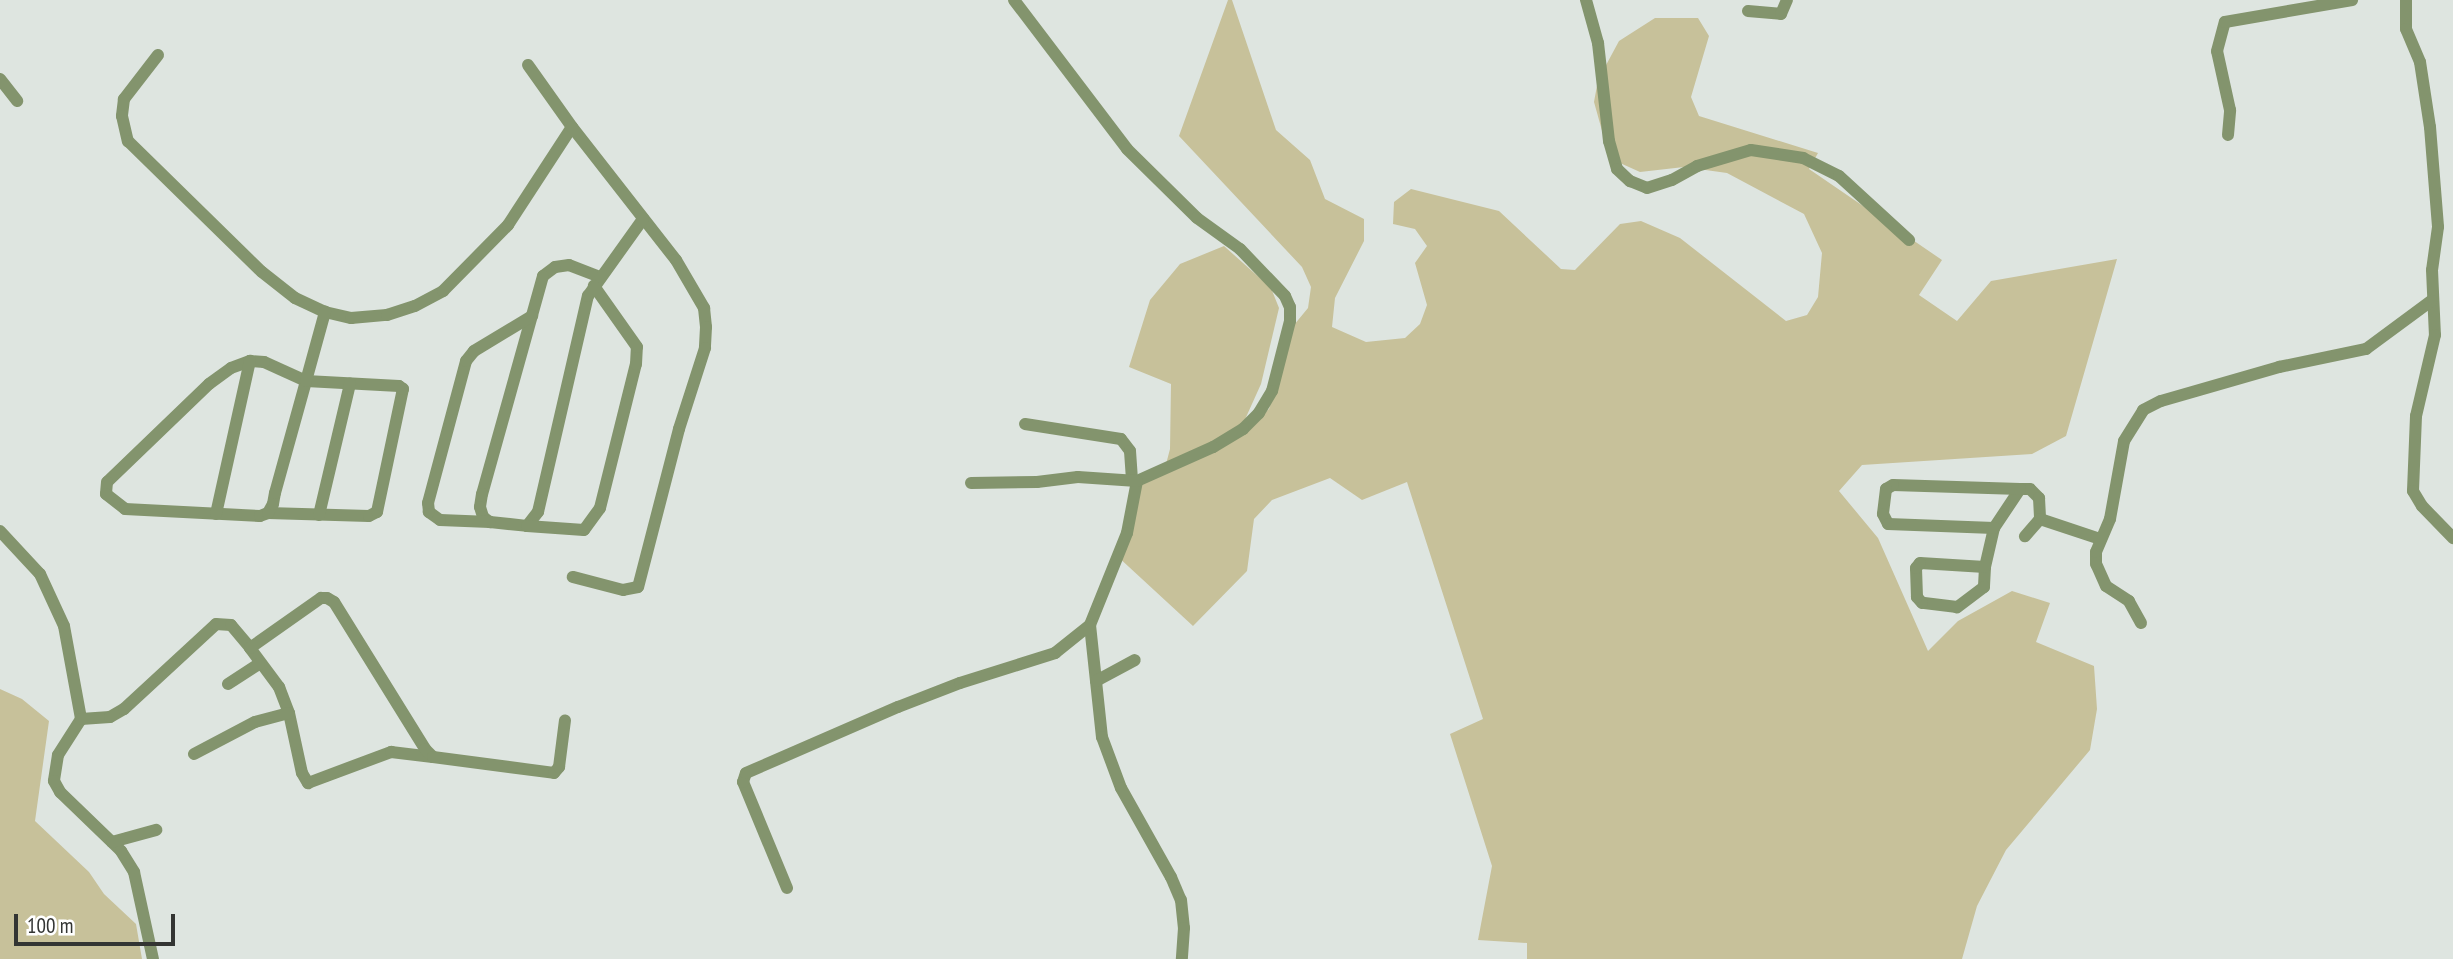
<!DOCTYPE html>
<html>
<head>
<meta charset="utf-8">
<style>
	body { margin:0 }
	#map { position:relative; width:2453px; height:959px; overflow:hidden; background:#dee5e0; font-family:"PT Sans Narrow",sans-serif }
	div>[style] { position:absolute }
	.green>* { inset:0; background:#c7c19a }
	.street>* { height:12px; margin:-6px; padding:0 6px; transform-origin:6px; border-radius:6px; background:#83946d }
	span { translate:-50% -50%; white-space:nowrap; text-align:center; line-height:1.15; -webkit-text-stroke:6px #fff; paint-order:stroke }
	.scale { position:absolute; left:14px; top:914px; width:161px; height:32px; box-sizing:border-box; border:4px solid #333533; border-top:0; padding-left:9px; font-size:21px; line-height:24px; white-space:nowrap; color:#333533; -webkit-text-stroke:5px #fff; paint-order:stroke }
</style>
</head>
<body>
<div id="map">
	<div class="green">
		<i style="clip-path:polygon(1228px 0,1232px 0,1276px 130px,1310px 160px,1325px 199px,1364px 219px,1364px 241px,1335px 298px,1332px 327px,1366px 342px,1405px 338px,1420px 324px,1427px 305px,1415px 263px,1427px 246px,1415px 229px,1393px 224px,1394px 202px,1411px 189px,1499px 211px,1561px 269px,1575px 270px,1620px 224px,1641px 221px,1680px 238px,1786px 321px,1807px 315px,1818px 297px,1822px 253px,1804px 214px,1727px 173px,1684px 167px,1640px 172px,1620px 163px,1606px 145px,1594px 102px,1598px 80px,1619px 41px,1655px 18px,1698px 18px,1709px 36px,1691px 97px,1699px 116px,1818px 153px,1809px 169px,1942px 260px,1919px 295px,1957px 321px,1991px 281px,2117px 259px,2066px 436px,2032px 454px,1862px 465px,1839px 491px,1878px 538px,1928px 651px,1958px 621px,2012px 591px,2050px 603px,2036px 642px,2094px 666px,2097px 709px,2090px 750px,2006px 850px,1977px 906px,1962px 959px,1527px 959px,1527px 943px,1478px 940px,1492px 866px,1450px 734px,1483px 719px,1407px 482px,1362px 500px,1330px 478px,1272px 500px,1254px 519px,1247px 571px,1193px 626px,1116px 555px,1139px 482px,1165px 468px,1170px 449px,1171px 384px,1129px 367px,1150px 300px,1180px 264px,1224px 246px,1271px 288px,1279px 308px,1261px 384px,1238px 435px,1269px 409px,1294px 325px,1308px 308px,1311px 287px,1302px 267px,1179px 136px)"></i>
		<i style="clip-path:polygon(0 689px,22px 699px,49px 721px,35px 821px,89px 872px,104px 894px,136px 924px,142px 959px,0 959px)"></i>
	</div>
	<div class="street">
		<i style="left:1014px;top:0;width:187px;rotate:52.8deg"></i>
		<i style="left:1127px;top:149px;width:98px;rotate:44.6deg"></i>
		<i style="left:1197px;top:218px;width:53px;rotate:35.8deg"></i>
		<i style="left:1240px;top:249px;width:65px;rotate:46.2deg"></i>
		<i style="left:1285px;top:296px;width:12px;rotate:66deg"></i>
		<i style="left:1290px;top:307px;width:14px;rotate:90deg"></i>
		<i style="left:1290px;top:321px;width:72px;rotate:104.4deg"></i>
		<i style="left:1272px;top:391px;width:26px;rotate:121deg"></i>
		<i style="left:1259px;top:413px;width:23px;rotate:135deg"></i>
		<i style="left:1243px;top:429px;width:35px;rotate:149deg"></i>
		<i style="left:1213px;top:447px;width:83px;rotate:155.9deg"></i>
		<i style="left:1137px;top:481px;width:53px;rotate:100.9deg"></i>
		<i style="left:1127px;top:533px;width:99px;rotate:111.9deg"></i>
		<i style="left:1090px;top:625px;width:113px;rotate:83.9deg"></i>
		<i style="left:1102px;top:737px;width:54px;rotate:69.6deg"></i>
		<i style="left:1121px;top:788px;width:102px;rotate:60.7deg"></i>
		<i style="left:1171px;top:877px;width:25px;rotate:67deg"></i>
		<i style="left:1181px;top:900px;width:28px;rotate:84deg"></i>
		<i style="left:1184px;top:928px;width:31px;rotate:94deg"></i>
		<i style="left:1586px;top:0;width:45px;rotate:74.4deg"></i>
		<i style="left:1598px;top:43px;width:99px;rotate:83.6deg"></i>
		<i style="left:1609px;top:141px;width:29px;rotate:74deg"></i>
		<i style="left:1617px;top:169px;width:18px;rotate:43deg"></i>
		<i style="left:1630px;top:181px;width:18px;rotate:22deg"></i>
		<i style="left:1647px;top:188px;width:26px;rotate:-18deg"></i>
		<i style="left:1672px;top:180px;width:29px;rotate:-29deg"></i>
		<i style="left:1697px;top:166px;width:56px;rotate:-16.5deg"></i>
		<i style="left:1751px;top:150px;width:53px;rotate:8.7deg"></i>
		<i style="left:1803px;top:158px;width:40px;rotate:26.6deg"></i>
		<i style="left:1839px;top:176px;width:95px;rotate:42.4deg"></i>
		<i style="left:2406px;top:0;width:29px;rotate:90deg"></i>
		<i style="left:2406px;top:29px;width:36px;rotate:67deg"></i>
		<i style="left:2420px;top:62px;width:66px;rotate:81.3deg"></i>
		<i style="left:2430px;top:127px;width:100px;rotate:85.4deg"></i>
		<i style="left:2438px;top:227px;width:43px;rotate:97.9deg"></i>
		<i style="left:2432px;top:270px;width:65px;rotate:87.4deg"></i>
		<i style="left:2435px;top:335px;width:83px;rotate:103.2deg"></i>
		<i style="left:2416px;top:416px;width:75px;rotate:92.3deg"></i>
		<i style="left:2413px;top:491px;width:17px;rotate:59deg"></i>
		<i style="left:2422px;top:506px;width:45px;rotate:45.9deg"></i>
		<i style="left:1748px;top:11px;width:33px;rotate:5deg"></i>
		<i style="left:1781px;top:14px;width:15px;rotate:-67deg"></i>
		<i style="left:158px;top:55px;width:56px;rotate:127.7deg"></i>
		<i style="left:124px;top:99px;width:17px;rotate:97deg"></i>
		<i style="left:122px;top:116px;width:26px;rotate:77deg"></i>
		<i style="left:128px;top:141px;width:187px;rotate:44.4deg"></i>
		<i style="left:262px;top:272px;width:42px;rotate:38.2deg"></i>
		<i style="left:295px;top:298px;width:33px;rotate:25deg"></i>
		<i style="left:325px;top:312px;width:27px;rotate:13deg"></i>
		<i style="left:351px;top:318px;width:36px;rotate:-5deg"></i>
		<i style="left:387px;top:315px;width:29px;rotate:-18deg"></i>
		<i style="left:415px;top:306px;width:32px;rotate:-28deg"></i>
		<i style="left:443px;top:291px;width:93px;rotate:-45.4deg"></i>
		<i style="left:508px;top:225px;width:117px;rotate:-56.9deg"></i>
		<i style="left:528px;top:65px;width:76px;rotate:54.6deg"></i>
		<i style="left:572px;top:127px;width:169px;rotate:52deg"></i>
		<i style="left:676px;top:260px;width:56px;rotate:59.7deg"></i>
		<i style="left:704px;top:308px;width:19px;rotate:84deg"></i>
		<i style="left:706px;top:327px;width:21px;rotate:93deg"></i>
		<i style="left:705px;top:348px;width:85px;rotate:107.8deg"></i>
		<i style="left:679px;top:429px;width:163px;rotate:104.5deg"></i>
		<i style="left:638px;top:587px;width:15px;rotate:169deg"></i>
		<i style="left:623px;top:590px;width:52px;rotate:-165.4deg"></i>
		<i style="left:0;top:79px;width:28px;rotate:52deg"></i>
		<i style="left:2228px;top:135px;width:25px;rotate:-85deg"></i>
		<i style="left:2230px;top:110px;width:60px;rotate:-102.4deg"></i>
		<i style="left:2217px;top:51px;width:30px;rotate:-75deg"></i>
		<i style="left:2225px;top:22px;width:129px;rotate:-9.8deg"></i>
		<i style="left:600px;top:277px;width:33px;rotate:-159deg"></i>
		<i style="left:569px;top:265px;width:14px;rotate:172deg"></i>
		<i style="left:555px;top:267px;width:15px;rotate:143deg"></i>
		<i style="left:543px;top:276px;width:226px;rotate:105.6deg"></i>
		<i style="left:482px;top:494px;width:13px;rotate:99deg"></i>
		<i style="left:480px;top:507px;width:10px;rotate:73deg"></i>
		<i style="left:483px;top:517px;width:9px;rotate:36deg"></i>
		<i style="left:490px;top:522px;width:37px;rotate:6deg"></i>
		<i style="left:527px;top:526px;width:18px;rotate:-52deg"></i>
		<i style="left:538px;top:512px;width:222px;rotate:-77deg"></i>
		<i style="left:588px;top:296px;width:95px;rotate:-54.5deg"></i>
		<i style="left:1025px;top:424px;width:97px;rotate:8.9deg"></i>
		<i style="left:1121px;top:439px;width:15px;rotate:53deg"></i>
		<i style="left:1130px;top:451px;width:29px;rotate:86deg"></i>
		<i style="left:971px;top:483px;width:66px;rotate:-0.9deg"></i>
		<i style="left:1037px;top:482px;width:41px;rotate:-7deg"></i>
		<i style="left:1078px;top:477px;width:59px;rotate:3.9deg"></i>
		<i style="left:2020px;top:489px;width:10px"></i>
		<i style="left:2030px;top:489px;width:13px;rotate:45deg"></i>
		<i style="left:2039px;top:498px;width:21px;rotate:87deg"></i>
		<i style="left:2040px;top:519px;width:23px;rotate:131deg"></i>
		<i style="left:268px;top:513px;width:101px;rotate:1.7deg"></i>
		<i style="left:369px;top:516px;width:9px;rotate:-27deg"></i>
		<i style="left:377px;top:512px;width:126px;rotate:-78.1deg"></i>
		<i style="left:403px;top:389px;width:5px;rotate:-143deg"></i>
		<i style="left:399px;top:386px;width:93px;rotate:-176.9deg"></i>
		<i style="left:306px;top:381px;width:46px;rotate:-155.7deg"></i>
		<i style="left:264px;top:362px;width:14px;rotate:-176deg"></i>
		<i style="left:250px;top:361px;width:20px;rotate:160deg"></i>
		<i style="left:231px;top:368px;width:27px;rotate:144deg"></i>
		<i style="left:209px;top:384px;width:141px;rotate:136.1deg"></i>
		<i style="left:107px;top:482px;width:12px;rotate:95deg"></i>
		<i style="left:106px;top:494px;width:24px;rotate:38deg"></i>
		<i style="left:125px;top:509px;width:135px;rotate:3deg"></i>
		<i style="left:260px;top:516px;width:9px;rotate:-21deg"></i>
		<i style="left:268px;top:513px;width:10px;rotate:-61deg"></i>
		<i style="left:273px;top:504px;width:11px;rotate:-80deg"></i>
		<i style="left:275px;top:493px;width:116px;rotate:-74.5deg"></i>
		<i style="left:306px;top:381px;width:72px;rotate:-74.6deg"></i>
		<i style="left:216px;top:514px;width:157px;rotate:-77.5deg"></i>
		<i style="left:319px;top:515px;width:135px;rotate:-76.7deg"></i>
		<i style="left:2040px;top:519px;width:63px;rotate:18.4deg"></i>
		<i style="left:490px;top:522px;width:50px;rotate:-177.7deg"></i>
		<i style="left:440px;top:520px;width:14px;rotate:-144deg"></i>
		<i style="left:429px;top:512px;width:9px;rotate:-96deg"></i>
		<i style="left:428px;top:503px;width:147px;rotate:-75deg"></i>
		<i style="left:466px;top:361px;width:13px;rotate:-51deg"></i>
		<i style="left:474px;top:351px;width:68px;rotate:-31.1deg"></i>
		<i style="left:527px;top:526px;width:57px;rotate:4deg"></i>
		<i style="left:584px;top:530px;width:27px;rotate:-54deg"></i>
		<i style="left:600px;top:508px;width:148px;rotate:-76deg"></i>
		<i style="left:636px;top:364px;width:17px;rotate:-87deg"></i>
		<i style="left:637px;top:347px;width:75px;rotate:-125.2deg"></i>
		<i style="left:0;top:531px;width:59px;rotate:47.1deg"></i>
		<i style="left:40px;top:574px;width:57px;rotate:65.2deg"></i>
		<i style="left:64px;top:626px;width:95px;rotate:79.6deg"></i>
		<i style="left:81px;top:719px;width:43px;rotate:122.6deg"></i>
		<i style="left:58px;top:755px;width:26px;rotate:99deg"></i>
		<i style="left:54px;top:781px;width:13px;rotate:61deg"></i>
		<i style="left:60px;top:792px;width:85px;rotate:44deg"></i>
		<i style="left:121px;top:851px;width:25px;rotate:58deg"></i>
		<i style="left:134px;top:872px;width:89px;rotate:77.7deg"></i>
		<i style="left:1920px;top:563px;width:65px;rotate:3.5deg"></i>
		<i style="left:1985px;top:567px;width:20px;rotate:93deg"></i>
		<i style="left:1984px;top:587px;width:34px;rotate:143deg"></i>
		<i style="left:1957px;top:607px;width:35px;rotate:-173deg"></i>
		<i style="left:1922px;top:603px;width:8px;rotate:-130deg"></i>
		<i style="left:1917px;top:597px;width:29px;rotate:-92deg"></i>
		<i style="left:1916px;top:568px;width:6px;rotate:-51deg"></i>
		<i style="left:1985px;top:567px;width:40px;rotate:-77deg"></i>
		<i style="left:1994px;top:528px;width:47px;rotate:-56.3deg"></i>
		<i style="left:2020px;top:489px;width:127px;rotate:-178.2deg"></i>
		<i style="left:1893px;top:485px;width:8px;rotate:150deg"></i>
		<i style="left:1886px;top:489px;width:25px;rotate:97deg"></i>
		<i style="left:1883px;top:514px;width:11px;rotate:63deg"></i>
		<i style="left:1888px;top:524px;width:106px;rotate:2.2deg"></i>
		<i style="left:2141px;top:623px;width:25px;rotate:-119deg"></i>
		<i style="left:2129px;top:601px;width:27px;rotate:-147deg"></i>
		<i style="left:2106px;top:586px;width:24px;rotate:-114deg"></i>
		<i style="left:2096px;top:564px;width:12px;rotate:-90deg"></i>
		<i style="left:2096px;top:552px;width:36px;rotate:-67deg"></i>
		<i style="left:2110px;top:519px;width:79px;rotate:-79.8deg"></i>
		<i style="left:2124px;top:441px;width:36px;rotate:-58deg"></i>
		<i style="left:2143px;top:410px;width:20px;rotate:-27deg"></i>
		<i style="left:2161px;top:401px;width:123px;rotate:-16.1deg"></i>
		<i style="left:2279px;top:367px;width:89px;rotate:-11.7deg"></i>
		<i style="left:2366px;top:349px;width:81px;rotate:-36.4deg"></i>
		<i style="left:250px;top:648px;width:49px;rotate:53.4deg"></i>
		<i style="left:279px;top:687px;width:28px;rotate:69deg"></i>
		<i style="left:289px;top:713px;width:61px;rotate:77.8deg"></i>
		<i style="left:302px;top:773px;width:12px;rotate:59deg"></i>
		<i style="left:308px;top:783px;width:89px;rotate:-20.5deg"></i>
		<i style="left:391px;top:752px;width:42px;rotate:6.8deg"></i>
		<i style="left:1096px;top:681px;width:44px;rotate:-28.3deg"></i>
		<i style="left:228px;top:684px;width:37px;rotate:-33deg"></i>
		<i style="left:81px;top:719px;width:29px;rotate:-4deg"></i>
		<i style="left:110px;top:717px;width:16px;rotate:-30deg"></i>
		<i style="left:124px;top:709px;width:125px;rotate:-42.7deg"></i>
		<i style="left:216px;top:624px;width:15px;rotate:4deg"></i>
		<i style="left:231px;top:625px;width:30px;rotate:50deg"></i>
		<i style="left:250px;top:648px;width:87px;rotate:-35.2deg"></i>
		<i style="left:321px;top:598px;width:6px"></i>
		<i style="left:327px;top:598px;width:8px;rotate:30deg"></i>
		<i style="left:334px;top:602px;width:173px;rotate:58.2deg"></i>
		<i style="left:425px;top:749px;width:11px;rotate:45deg"></i>
		<i style="left:433px;top:757px;width:122px;rotate:7.5deg"></i>
		<i style="left:554px;top:773px;width:8px;rotate:-50deg"></i>
		<i style="left:559px;top:767px;width:47px;rotate:-82.7deg"></i>
		<i style="left:194px;top:754px;width:69px;rotate:-27.7deg"></i>
		<i style="left:255px;top:722px;width:35px;rotate:-15deg"></i>
		<i style="left:112px;top:842px;width:46px;rotate:-15.3deg"></i>
		<i style="left:787px;top:888px;width:115px;rotate:-112.5deg"></i>
		<i style="left:743px;top:782px;width:9px;rotate:-72deg"></i>
		<i style="left:746px;top:773px;width:166px;rotate:-23.5deg"></i>
		<i style="left:898px;top:707px;width:66px;rotate:-21.2deg"></i>
		<i style="left:960px;top:683px;width:100px;rotate:-17.5deg"></i>
		<i style="left:1055px;top:653px;width:45px;rotate:-38.7deg"></i>
	</div>
	<div class="scale">100 m</div>
</div>
</body>
</html>
